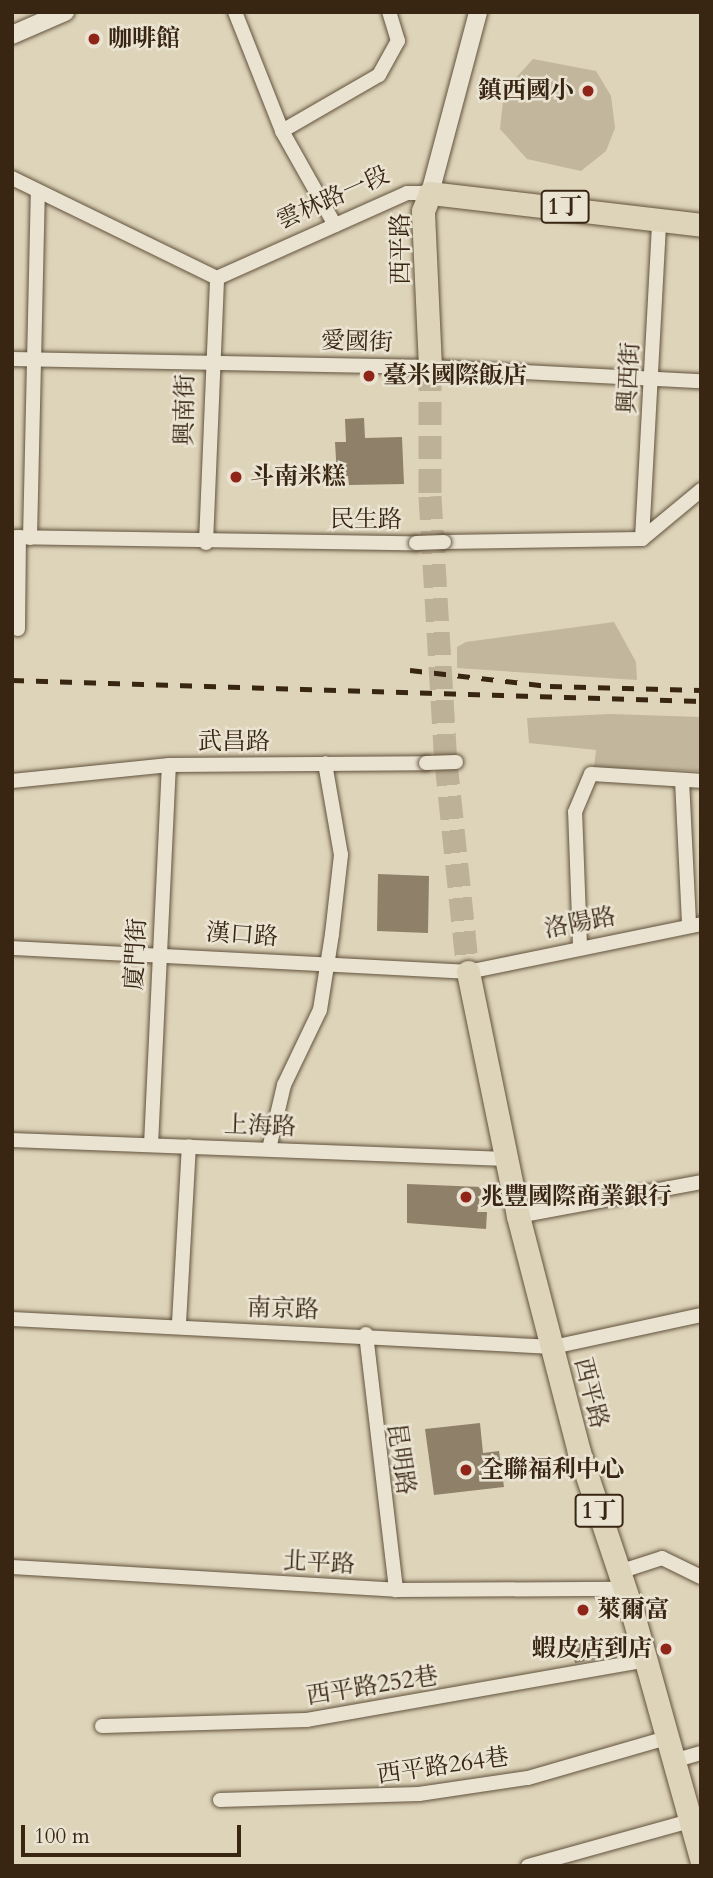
<!DOCTYPE html>
<html>
<head>
<meta charset="utf-8">
<style>
	body { margin:0 }
	#map { position:relative; width:713px; height:1878px; overflow:hidden; background:#ded4ba; font-family:Cardo,"Noto Serif TC",serif }
	div>[style] { position:absolute }
	.green>* { inset:0; background:#c2b69d }
	.building>* { inset:0; background:#8f8069 }
	.primary-tunnel>* { height:23px; margin-top:-11.5px; transform-origin:0; background:repeating-linear-gradient(90deg,#bdb198 0 23px,transparent 0 34px) }
	.roads { filter:drop-shadow(0 0 2px #62523c) drop-shadow(0 0 2px #62523c) }
	.minor>* { height:14px; margin:-7px; padding:0 7px; transform-origin:7px; border-radius:7px; background:#eae3d2 }
	.tertiary>* { height:18px; margin:-9px; padding:0 9px; transform-origin:9px; border-radius:9px; background:#eae3d2 }
	.primary>* { height:23px; margin:-11.5px; padding:0 11.5px; transform-origin:11.5px; border-radius:11.5px; background:#ded4ba }
	.rail>* { height:4.5px; margin-top:-2.25px; transform-origin:0; background:repeating-linear-gradient(90deg,#392612 0 12px,transparent 0 24px) }
	.bridges { filter:drop-shadow(0 0 2px #62523c) drop-shadow(0 0 2px #62523c) }
	.minor-bridge>* { height:14px; margin:-7px; padding:0 7px; transform-origin:7px; border-radius:7px; background:#eae3d2 }
	.dots>* { width:19px; height:19px; translate:-50% -50%; box-sizing:border-box; border:4px solid #eae3d2; border-radius:50% }
	span { translate:-50% -50%; white-space:nowrap; text-align:center; line-height:1.15; -webkit-text-stroke:5px #eae3d2; paint-order:stroke }
	.shield-label span { padding:2px 5px; background:#eae3d2; border:2px solid; border-radius:5px; -webkit-text-stroke-width:0 }
	.shield-label { font-size:23px; color:#392612; font-weight:700 }
	.poi-label { font-size:24px; color:#392612; font-weight:700 }
	.left { translate:0 -50%; text-align:left }
	.right { translate:-100% -50%; text-align:right }
	.street-label { font-size:24px; color:#392612 }
	.frame { position:absolute; inset:0; border:14px solid #392612; pointer-events:none }
	.scale { position:absolute; left:21px; top:1825px; width:220px; height:32px; box-sizing:border-box; border:4px solid #392612; border-top:0; padding-left:9px; font-size:21px; line-height:24px; white-space:nowrap; color:#392612; -webkit-text-stroke:5px #eae3d2; paint-order:stroke }
</style>
</head>
<body>
<div id="map">
	<div class="green">
		<i style="clip-path:polygon(533px 59px,596px 71px,611px 96px,615px 128px,606px 151px,581px 171px,527px 159px,500px 129px,504px 91px)"></i>
		<i style="clip-path:polygon(614px 622px,636px 662px,637px 680px,457px 668px,457px 647px,466px 642px)"></i>
		<i style="clip-path:polygon(610px 714px,701px 717px,701px 771px,594px 768px,596px 750px,529px 743px,527px 718px)"></i>
	</div>
	<div class="building">
		<i style="clip-path:polygon(364px 418px,365px 438px,402px 437px,404px 484px,349px 485px,348px 476px,337px 476px,335px 442px,346px 442px,345px 419px)"></i>
		<i style="clip-path:polygon(378px 874px,429px 876px,428px 933px,377px 931px)"></i>
		<i style="clip-path:polygon(407px 1184px,482px 1187px,477px 1212px,487px 1212px,486px 1229px,407px 1223px)"></i>
		<i style="clip-path:polygon(480px 1423px,483px 1453px,499px 1451px,504px 1487px,434px 1495px,425px 1429px)"></i>
		<i style="clip-path:polygon(608px 1637px,612px 1656px,575px 1663px,571px 1645px)"></i>
	</div>
	<div class="primary-tunnel">
		<i style="left:430px;top:367px;width:129px;rotate:90deg"></i>
		<i style="left:430px;top:496px;width:266px;rotate:86.6deg"></i>
		<i style="left:446px;top:762px;width:211px;rotate:84deg"></i>
	</div>
	<div class="roads">
		<div class="minor">
			<i style="left:235px;top:12px;width:128px;rotate:68.4deg"></i>
			<i style="left:282px;top:131px;width:108px;rotate:60.6deg"></i>
			<i style="left:282px;top:131px;width:112px;rotate:-30deg"></i>
			<i style="left:379px;top:75px;width:39px;rotate:-61deg"></i>
			<i style="left:398px;top:41px;width:30px;rotate:-107deg"></i>
			<i style="left:12px;top:178px;width:228px;rotate:26deg"></i>
			<i style="left:217px;top:278px;width:208px;rotate:-24.1deg"></i>
			<i style="left:407px;top:193px;width:23px"></i>
			<i style="left:12px;top:359px;width:418px;rotate:1.1deg"></i>
			<i style="left:430px;top:367px;width:271px;rotate:3deg"></i>
			<i style="left:12px;top:537px;width:404px;rotate:0.9deg"></i>
			<i style="left:30px;top:538px;width:346px;rotate:-88.7deg"></i>
			<i style="left:642px;top:539px;width:319px;rotate:-86.9deg"></i>
			<i style="left:444px;top:542px;width:198px;rotate:-0.9deg"></i>
			<i style="left:642px;top:539px;width:77px;rotate:-39.7deg"></i>
			<i style="left:206px;top:543px;width:265px;rotate:-87.6deg"></i>
			<i style="left:18px;top:629px;width:92px;rotate:-89.4deg"></i>
			<i style="left:682px;top:780px;width:145px;rotate:87.2deg"></i>
			<i style="left:12px;top:781px;width:158px;rotate:-5.8deg"></i>
			<i style="left:169px;top:765px;width:257px;rotate:-0.4deg"></i>
			<i style="left:580px;top:946px;width:134px;rotate:-92.1deg"></i>
			<i style="left:575px;top:812px;width:41px;rotate:-67.2deg"></i>
			<i style="left:591px;top:774px;width:110px;rotate:3.6deg"></i>
			<i style="left:12px;top:948px;width:457px;rotate:3deg"></i>
			<i style="left:468px;top:972px;width:238px;rotate:-11.6deg"></i>
			<i style="left:12px;top:1140px;width:494px;rotate:2.2deg"></i>
			<i style="left:151px;top:1145px;width:380px;rotate:-87.3deg"></i>
			<i style="left:269px;top:1149px;width:66px;rotate:-76.8deg"></i>
			<i style="left:284px;top:1085px;width:83px;rotate:-64.4deg"></i>
			<i style="left:320px;top:1010px;width:77px;rotate:-81deg"></i>
			<i style="left:332px;top:934px;width:80px;rotate:-83.5deg"></i>
			<i style="left:341px;top:855px;width:93px;rotate:-99.9deg"></i>
			<i style="left:518px;top:1216px;width:186px;rotate:-10.5deg"></i>
			<i style="left:12px;top:1319px;width:542px;rotate:2.96deg"></i>
			<i style="left:553px;top:1347px;width:151px;rotate:-12.2deg"></i>
			<i style="left:179px;top:1323px;width:177px;rotate:-86.8deg"></i>
			<i style="left:366px;top:1334px;width:258px;rotate:83.3deg"></i>
			<i style="left:12px;top:1567px;width:385px;rotate:3.4deg"></i>
			<i style="left:396px;top:1590px;width:228px;rotate:-0.3deg"></i>
			<i style="left:619px;top:1572px;width:45px;rotate:-18deg"></i>
			<i style="left:662px;top:1558px;width:43px;rotate:26deg"></i>
			<i style="left:102px;top:1726px;width:205px;rotate:-1.7deg"></i>
			<i style="left:307px;top:1720px;width:344px;rotate:-10deg"></i>
			<i style="left:673px;top:1761px;width:29px;rotate:-16deg"></i>
			<i style="left:220px;top:1800px;width:199px;rotate:-1.7deg"></i>
			<i style="left:419px;top:1794px;width:110px;rotate:-8.4deg"></i>
			<i style="left:528px;top:1778px;width:145px;rotate:-16.1deg"></i>
			<i style="left:528px;top:1866px;width:168px;rotate:-15.5deg"></i>
		</div>
		<div class="tertiary">
			<i style="left:12px;top:35px;width:58px;rotate:-23.5deg"></i>
			<i style="left:430px;top:193px;width:187px;rotate:-75.1deg"></i>
		</div>
		<div class="primary">
			<i style="left:430px;top:367px;width:156px;rotate:-92.6deg"></i>
			<i style="left:423px;top:211px;width:19px;rotate:-69deg"></i>
			<i style="left:430px;top:193px;width:273px;rotate:6.7deg"></i>
			<i style="left:468px;top:972px;width:249px;rotate:78.4deg"></i>
			<i style="left:518px;top:1216px;width:244px;rotate:75.5deg"></i>
			<i style="left:579px;top:1452px;width:160px;rotate:71.5deg"></i>
			<i style="left:630px;top:1604px;width:265px;rotate:74.4deg"></i>
		</div>
	</div>
	<div class="rail">
		<i style="left:410px;top:670px;width:139px;rotate:6.6deg"></i>
		<i style="left:12px;top:680px;width:689px;rotate:1.75deg"></i>
		<i style="left:550px;top:686px;width:151px;rotate:1.5deg"></i>
	</div>
	<div class="bridges">
		<div class="minor-bridge">
			<i style="left:416px;top:543px;width:28px;rotate:-2deg"></i>
			<i style="left:426px;top:763px;width:30px;rotate:-2deg"></i>
		</div>
	</div>
	<div class="dots">
		<i style="left:94px;top:39px;background:#8f2418"></i>
		<i style="left:588px;top:91px;background:#8f2418"></i>
		<i style="left:369px;top:376px;background:#8f2418"></i>
		<i style="left:236px;top:477px;background:#8f2418"></i>
		<i style="left:466px;top:1197px;background:#8f2418"></i>
		<i style="left:466px;top:1470px;background:#8f2418"></i>
		<i style="left:583px;top:1610px;background:#8f2418"></i>
		<i style="left:666px;top:1649px;background:#8f2418"></i>
	</div>
	<div class="shield-label">
		<span style="left:565px;top:207px">1丁</span>
		<span style="left:599px;top:1511px">1丁</span>
	</div>
	<div class="poi-label">
		<span class="left" style="left:108px;top:39px">咖啡館</span>
		<span class="right" style="left:574px;top:91px">鎮西國小</span>
		<span class="left" style="left:383px;top:376px">臺米國際飯店</span>
		<span class="left" style="left:250px;top:477px">斗南米糕</span>
		<span class="left" style="left:480px;top:1197px">兆豐國際商業銀行</span>
		<span class="left" style="left:480px;top:1470px">全聯福利中心</span>
		<span class="left" style="left:597px;top:1610px">萊爾富</span>
		<span class="right" style="left:652px;top:1649px">蝦皮店到店</span>
	</div>
	<div class="street-label">
		<span style="left:333px;top:198px;rotate:-24deg">雲林路一段</span>
		<span style="left:401px;top:249px;rotate:-90deg">西平路</span>
		<span style="left:357px;top:342px;rotate:2deg">愛國街</span>
		<span style="left:629px;top:378px;rotate:-87deg">興西街</span>
		<span style="left:185px;top:410px;rotate:-89deg">興南街</span>
		<span style="left:366px;top:520px">民生路</span>
		<span style="left:234px;top:742px">武昌路</span>
		<span style="left:580px;top:923px;rotate:-11deg">洛陽路</span>
		<span style="left:242px;top:935px;rotate:4deg">漢口路</span>
		<span style="left:136px;top:954px;rotate:-87deg">廈門街</span>
		<span style="left:260px;top:1126px;rotate:2deg">上海路</span>
		<span style="left:283px;top:1309px;rotate:2deg">南京路</span>
		<span style="left:591px;top:1393px;rotate:76deg">西平路</span>
		<span style="left:401px;top:1459px;rotate:82deg">昆明路</span>
		<span style="left:319px;top:1563px;rotate:3deg">北平路</span>
		<span style="left:372px;top:1686px;rotate:-9deg">西平路252巷</span>
		<span style="left:443px;top:1766px;rotate:-8deg">西平路264巷</span>
	</div>
	<div class="frame"></div>
	<div class="scale">100 m</div>
</div>
</body>
</html>
